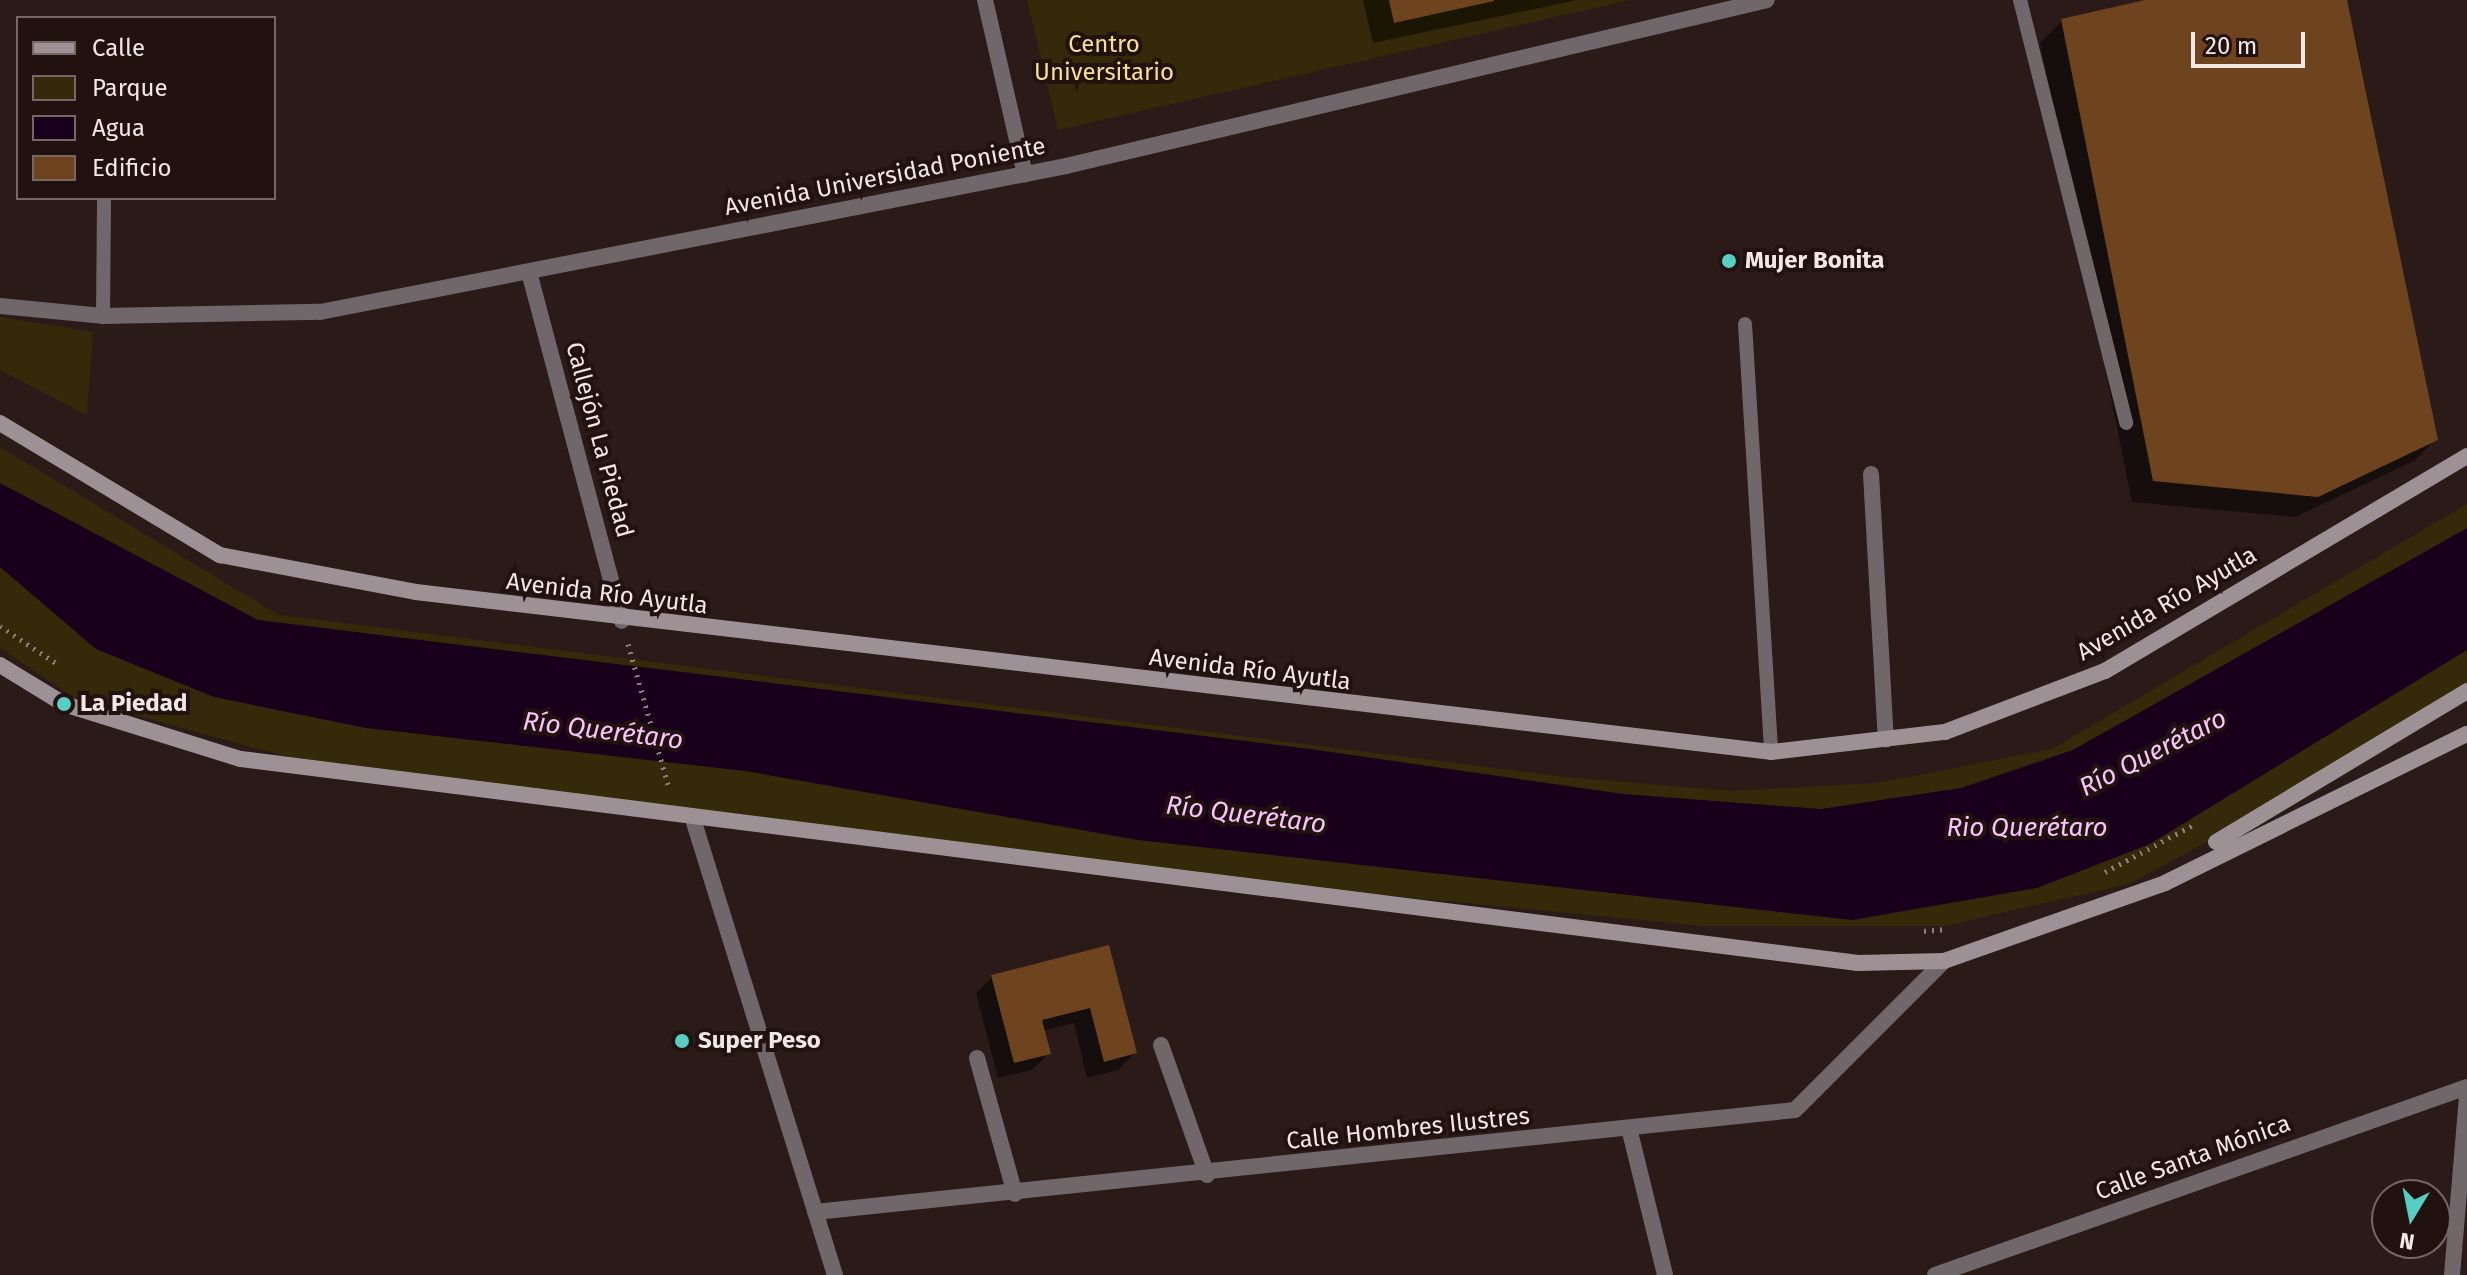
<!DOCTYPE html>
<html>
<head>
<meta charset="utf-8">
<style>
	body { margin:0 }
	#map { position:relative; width:2467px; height:1275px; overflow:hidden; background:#2a1b19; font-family:"Fira Sans",sans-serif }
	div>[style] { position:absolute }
	.green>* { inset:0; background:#342908 }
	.water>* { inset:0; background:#18001c }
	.shadow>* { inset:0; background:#0007 }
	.building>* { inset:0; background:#6e441f }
	.path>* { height:5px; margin-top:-2.5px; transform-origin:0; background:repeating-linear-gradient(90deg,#8c7f7d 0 2px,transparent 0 8px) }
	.service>* { height:14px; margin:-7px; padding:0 7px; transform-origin:7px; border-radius:7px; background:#70676a }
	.minor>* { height:16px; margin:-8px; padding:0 8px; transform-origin:8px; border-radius:8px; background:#70676a }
	.tertiary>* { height:16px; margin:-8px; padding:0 8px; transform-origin:8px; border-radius:8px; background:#70676a }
	.secondary>* { height:16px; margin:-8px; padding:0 8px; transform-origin:8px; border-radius:8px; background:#9e9195 }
	.secondary-bridge>* { height:16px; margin:-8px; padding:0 8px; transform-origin:8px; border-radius:8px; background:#9e9195 }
	.dots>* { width:22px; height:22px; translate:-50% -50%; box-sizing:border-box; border:4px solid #211210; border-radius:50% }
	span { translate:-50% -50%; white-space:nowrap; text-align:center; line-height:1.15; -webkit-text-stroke:8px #211210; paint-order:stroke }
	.park-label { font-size:24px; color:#f8df96 }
	.street-label { font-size:24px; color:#f2e7e5 }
	.poi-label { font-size:24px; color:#f2e7e5; font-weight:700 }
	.left { translate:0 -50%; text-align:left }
	.water-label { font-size:26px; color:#f8c4fe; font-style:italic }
	.legend { position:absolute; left:16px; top:16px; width:260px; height:184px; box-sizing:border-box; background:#211210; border:2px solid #756765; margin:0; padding:10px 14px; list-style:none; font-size:24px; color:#f2e7e5 }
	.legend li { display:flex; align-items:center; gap:16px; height:40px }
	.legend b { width:40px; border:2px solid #756765 }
	.north { position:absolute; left:2371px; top:1179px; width:80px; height:80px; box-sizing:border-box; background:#211210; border:2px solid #756765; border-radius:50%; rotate:190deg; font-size:22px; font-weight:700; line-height:32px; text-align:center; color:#f2e7e5 }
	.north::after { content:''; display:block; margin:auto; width:28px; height:36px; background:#56cec2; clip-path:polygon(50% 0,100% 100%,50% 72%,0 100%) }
	.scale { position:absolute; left:2191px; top:32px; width:114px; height:36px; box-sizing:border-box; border:4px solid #f2e7e5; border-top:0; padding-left:10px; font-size:24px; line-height:28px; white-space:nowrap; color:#f2e7e5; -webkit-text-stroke:6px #211210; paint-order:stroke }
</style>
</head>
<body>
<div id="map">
	<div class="green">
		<i style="clip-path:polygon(1027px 0,1630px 0,1058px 130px)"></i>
		<i style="clip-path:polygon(0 317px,93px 332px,87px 415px,0 370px)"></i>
		<i style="clip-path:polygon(0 447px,279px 615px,1566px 777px,1732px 791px,1877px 783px,2052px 749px,2467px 504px,2467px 701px,2129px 884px,1944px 926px,1703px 926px,1280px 885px,292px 758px,76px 699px,0 648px)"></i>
	</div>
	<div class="water">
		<i style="clip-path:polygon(0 483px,258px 620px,1310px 749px,1623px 794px,1821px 809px,1961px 788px,2073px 750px,2467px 528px,2467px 650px,2150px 844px,2037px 888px,1852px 920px,1138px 840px,745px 771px,366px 728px,214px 697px,96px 649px,0 567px)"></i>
	</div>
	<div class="shadow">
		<i style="clip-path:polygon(1363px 0,1577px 0,1373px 43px)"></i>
		<i style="clip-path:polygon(2154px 0,2344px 0,2355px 34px,2436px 439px,2414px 461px,2295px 517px,2132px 502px,2040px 43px,2062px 21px)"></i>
		<i style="clip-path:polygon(1108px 947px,1135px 1053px,1118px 1070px,1087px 1078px,1074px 1023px,1043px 1031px,1049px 1053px,1032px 1070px,998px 1078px,976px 993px,992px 977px)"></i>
	</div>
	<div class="building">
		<i style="clip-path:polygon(1389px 0,1494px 0,1494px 1px,1394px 23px)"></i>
		<i style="clip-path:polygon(2145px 0,2347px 0,2438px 440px,2318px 497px,2153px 481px,2061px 19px)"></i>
		<i style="clip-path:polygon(1109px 945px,1137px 1053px,1104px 1062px,1090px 1008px,1042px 1020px,1051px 1054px,1014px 1063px,991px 975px)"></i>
	</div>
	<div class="path">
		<i style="left:0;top:626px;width:71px;rotate:33.5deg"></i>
		<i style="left:628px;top:644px;width:150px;rotate:74.1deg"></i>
		<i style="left:2105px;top:872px;width:102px;rotate:-28.1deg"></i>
		<i style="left:1924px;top:931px;width:22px;rotate:-5deg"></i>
	</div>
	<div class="service">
		<i style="left:2020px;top:0;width:436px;rotate:75.9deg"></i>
		<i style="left:103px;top:316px;width:118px;rotate:-89.5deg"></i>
		<i style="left:1745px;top:324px;width:429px;rotate:86.5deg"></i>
	</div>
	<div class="minor">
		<i style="left:529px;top:272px;width:361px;rotate:75.1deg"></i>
		<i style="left:1871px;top:474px;width:266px;rotate:86.8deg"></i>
		<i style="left:692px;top:816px;width:481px;rotate:72.7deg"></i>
		<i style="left:1161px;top:1045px;width:138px;rotate:70.5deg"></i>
		<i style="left:977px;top:1058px;width:141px;rotate:74.4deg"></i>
		<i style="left:1629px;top:1128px;width:151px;rotate:76.2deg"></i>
		<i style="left:815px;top:1212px;width:985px;rotate:-5.94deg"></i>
		<i style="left:1795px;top:1110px;width:211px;rotate:-45deg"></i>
		<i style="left:1935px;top:1275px;width:564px;rotate:-19.46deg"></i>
		<i style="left:2452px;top:1275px;width:178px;rotate:-85.2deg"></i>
	</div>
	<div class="tertiary">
		<i style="left:985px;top:0;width:179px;rotate:77.1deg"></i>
		<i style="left:0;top:306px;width:103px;rotate:5.5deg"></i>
		<i style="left:103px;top:316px;width:217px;rotate:-1.1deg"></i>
		<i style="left:320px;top:312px;width:760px;rotate:-11.07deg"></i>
		<i style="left:1066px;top:166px;width:720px;rotate:-13.32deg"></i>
	</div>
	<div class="secondary">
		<i style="left:0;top:423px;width:257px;rotate:31deg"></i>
		<i style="left:220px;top:555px;width:199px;rotate:10.7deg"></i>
		<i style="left:416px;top:592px;width:1364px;rotate:6.73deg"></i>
		<i style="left:1771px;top:752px;width:175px;rotate:-6.6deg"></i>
		<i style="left:1945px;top:732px;width:171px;rotate:-20.9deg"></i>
		<i style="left:2105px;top:671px;width:421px;rotate:-30.7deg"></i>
		<i style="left:0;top:665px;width:75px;rotate:31.4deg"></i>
		<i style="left:64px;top:704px;width:185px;rotate:17.3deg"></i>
		<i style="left:241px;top:759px;width:1630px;rotate:7.19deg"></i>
		<i style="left:1858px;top:963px;width:86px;rotate:-1.3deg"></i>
		<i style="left:1944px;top:961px;width:234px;rotate:-19.4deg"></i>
		<i style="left:2165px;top:883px;width:337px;rotate:-26.3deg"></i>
	</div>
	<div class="secondary-bridge">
		<i style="left:2216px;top:842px;width:293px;rotate:-31deg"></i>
	</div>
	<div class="dots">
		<i style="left:1729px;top:261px;background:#56cec2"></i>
		<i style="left:64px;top:704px;background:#56cec2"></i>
		<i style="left:682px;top:1041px;background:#56cec2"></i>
	</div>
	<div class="park-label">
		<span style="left:1104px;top:59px">Centro<br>Universitario</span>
	</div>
	<div class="street-label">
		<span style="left:885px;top:177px;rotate:-11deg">Avenida Universidad Poniente</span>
		<span style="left:599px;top:440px;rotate:75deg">Callejón La Piedad</span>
		<span style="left:607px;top:594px;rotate:7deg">Avenida Río Ayutla</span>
		<span style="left:2167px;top:604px;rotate:-30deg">Avenida Río Ayutla</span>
		<span style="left:1250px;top:670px;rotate:7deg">Avenida Río Ayutla</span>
		<span style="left:1408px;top:1129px;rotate:-6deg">Calle Hombres Ilustres</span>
		<span style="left:2193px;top:1158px;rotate:-20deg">Calle Santa Mónica</span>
	</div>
	<div class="poi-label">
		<span class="left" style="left:1745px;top:261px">Mujer Bonita</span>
		<span class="left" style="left:80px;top:704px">La Piedad</span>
		<span class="left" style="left:698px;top:1041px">Super Peso</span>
	</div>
	<div class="water-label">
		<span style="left:603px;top:731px;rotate:7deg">Río Querétaro</span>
		<span style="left:2153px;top:753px;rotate:-27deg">Río Querétaro</span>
		<span style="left:1246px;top:815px;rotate:7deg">Río Querétaro</span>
		<span style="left:2027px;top:828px">Rio Querétaro</span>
	</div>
	<ul class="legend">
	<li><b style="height:10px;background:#9e9195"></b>Calle</li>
	<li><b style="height:22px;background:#342908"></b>Parque</li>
	<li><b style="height:22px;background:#18001c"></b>Agua</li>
	<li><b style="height:22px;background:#6e441f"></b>Edificio</li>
	</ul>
	<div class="north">N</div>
	<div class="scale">20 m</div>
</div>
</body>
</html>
